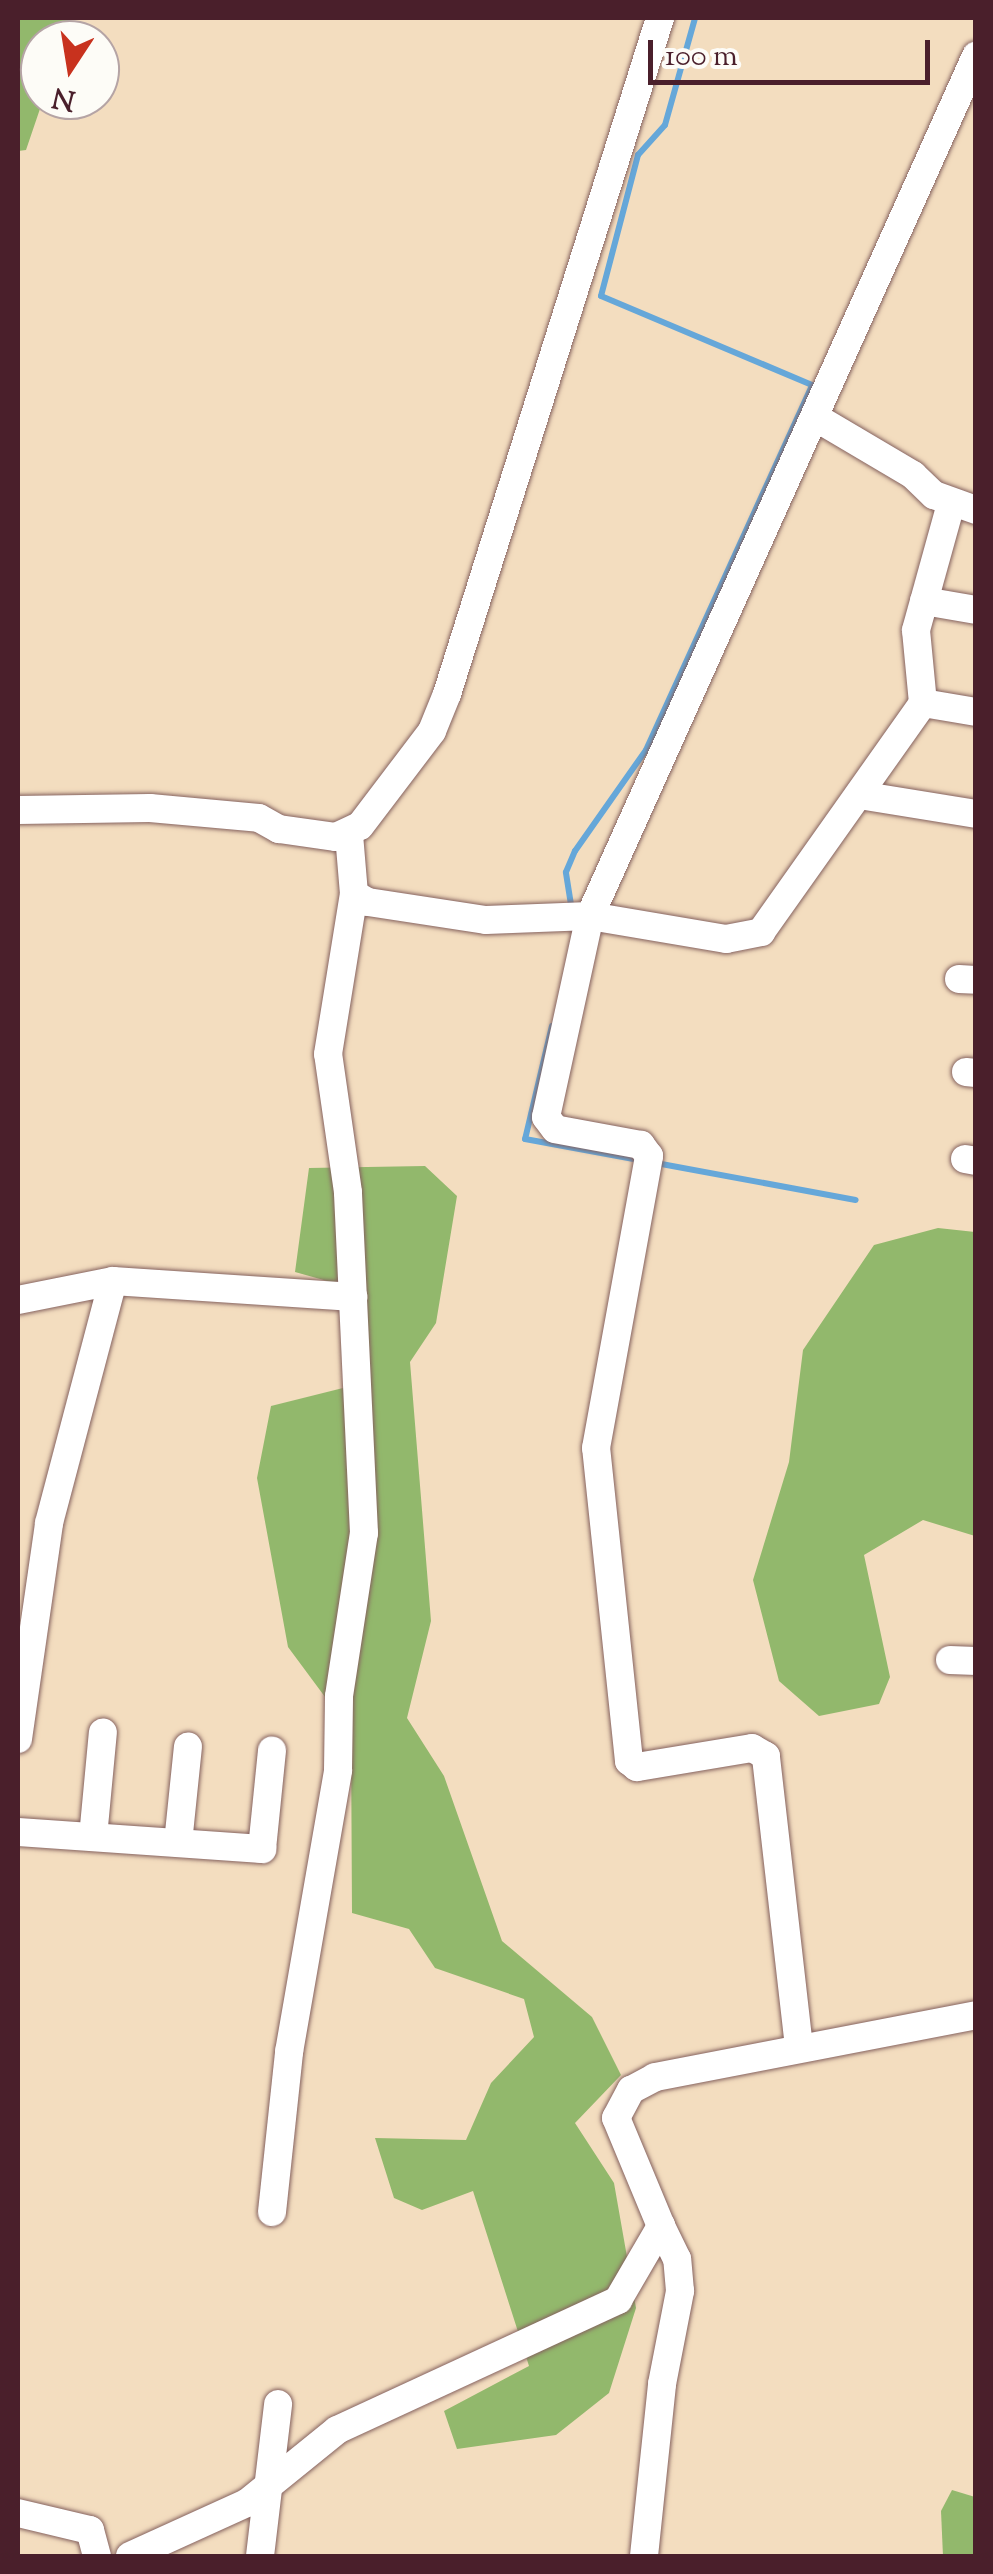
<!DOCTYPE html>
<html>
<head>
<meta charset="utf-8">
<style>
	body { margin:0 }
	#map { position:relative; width:993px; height:2574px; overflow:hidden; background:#f3ddbf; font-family:"Sorts Mill Goudy",serif }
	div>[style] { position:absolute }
	.forest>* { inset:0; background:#92b86c }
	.stream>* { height:6px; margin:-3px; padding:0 3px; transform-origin:3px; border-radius:3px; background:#65a7d9 }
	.roads { filter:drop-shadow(0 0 2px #85625f) drop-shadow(0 0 2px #85625f) }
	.minor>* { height:28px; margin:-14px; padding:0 14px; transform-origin:14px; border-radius:14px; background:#fff }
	span { translate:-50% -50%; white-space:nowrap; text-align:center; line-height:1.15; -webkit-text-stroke:9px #fdfcf7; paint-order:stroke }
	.frame { position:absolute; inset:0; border:20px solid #4a1f2b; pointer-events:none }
	.north { position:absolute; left:20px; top:20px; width:100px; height:100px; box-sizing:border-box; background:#fdfcf7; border:2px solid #b5a4a5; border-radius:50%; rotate:192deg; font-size:28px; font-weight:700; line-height:40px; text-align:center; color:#4a1f2b }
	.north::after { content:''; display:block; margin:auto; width:35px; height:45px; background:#c8321e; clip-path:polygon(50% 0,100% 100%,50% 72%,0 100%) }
	.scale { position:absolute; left:648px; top:40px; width:282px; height:45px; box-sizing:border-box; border:5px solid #4a1f2b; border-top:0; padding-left:12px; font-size:30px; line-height:35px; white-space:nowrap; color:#4a1f2b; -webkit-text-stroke:8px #fdfcf7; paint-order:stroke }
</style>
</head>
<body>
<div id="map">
	<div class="forest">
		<i style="clip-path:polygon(18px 18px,70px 18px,62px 40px,40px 40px,43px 100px,26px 150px,18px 151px)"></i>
		<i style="clip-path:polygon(425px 1166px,457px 1196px,436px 1323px,410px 1362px,431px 1621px,407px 1718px,444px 1776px,502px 1941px,592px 2017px,621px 2075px,575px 2123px,614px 2183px,636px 2308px,609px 2393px,556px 2435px,457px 2449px,444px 2411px,529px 2366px,473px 2191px,422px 2210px,394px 2198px,375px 2138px,466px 2140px,491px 2083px,534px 2037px,524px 1999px,435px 1968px,409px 1929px,352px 1913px,351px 1732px,288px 1647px,257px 1478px,271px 1406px,351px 1386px,345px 1286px,295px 1272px,309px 1168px)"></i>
		<i style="clip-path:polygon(938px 1228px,975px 1232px,975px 1536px,923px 1520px,864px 1555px,890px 1677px,879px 1704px,819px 1716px,779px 1681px,753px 1580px,789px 1462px,803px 1350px,874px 1245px)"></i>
		<i style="clip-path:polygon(952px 2490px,975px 2497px,975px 2556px,943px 2556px,941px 2511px)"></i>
	</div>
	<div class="stream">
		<i style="left:572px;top:911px;width:39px;rotate:-99deg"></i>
		<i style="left:566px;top:872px;width:23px;rotate:-67deg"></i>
		<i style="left:575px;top:851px;width:123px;rotate:-54.9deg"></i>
		<i style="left:646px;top:750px;width:401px;rotate:-65.5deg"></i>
		<i style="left:812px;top:385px;width:229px;rotate:-157.1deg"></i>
		<i style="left:601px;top:296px;width:146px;rotate:-75.3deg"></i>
		<i style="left:638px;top:155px;width:40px;rotate:-48deg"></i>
		<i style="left:665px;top:125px;width:111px;rotate:-74.3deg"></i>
		<i style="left:552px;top:1026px;width:116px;rotate:103.4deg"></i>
		<i style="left:525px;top:1139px;width:116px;rotate:10.4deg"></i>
		<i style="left:656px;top:1163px;width:203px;rotate:10.5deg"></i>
	</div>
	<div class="roads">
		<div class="minor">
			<i style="left:815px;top:417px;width:114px;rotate:30.6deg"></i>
			<i style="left:913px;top:475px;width:29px;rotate:44deg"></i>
			<i style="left:934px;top:495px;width:45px;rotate:19.7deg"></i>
			<i style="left:924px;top:601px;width:53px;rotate:9.8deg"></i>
			<i style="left:923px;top:703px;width:54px;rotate:9.6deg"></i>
			<i style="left:859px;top:795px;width:119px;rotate:9.2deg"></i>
			<i style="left:18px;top:810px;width:132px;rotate:-0.9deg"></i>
			<i style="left:150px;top:808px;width:109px;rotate:5.2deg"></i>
			<i style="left:259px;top:818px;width:23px;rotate:29deg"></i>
			<i style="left:279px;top:829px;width:58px;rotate:8deg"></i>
			<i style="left:336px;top:837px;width:26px;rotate:-25deg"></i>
			<i style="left:360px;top:826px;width:119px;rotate:-52.8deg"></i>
			<i style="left:432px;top:731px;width:40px;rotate:-68deg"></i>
			<i style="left:447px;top:694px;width:709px;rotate:-72.51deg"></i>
			<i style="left:354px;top:894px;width:16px;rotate:30deg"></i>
			<i style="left:368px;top:902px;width:119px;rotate:8.7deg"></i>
			<i style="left:486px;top:920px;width:104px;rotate:-2.2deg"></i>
			<i style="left:590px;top:916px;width:138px;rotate:9.6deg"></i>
			<i style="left:726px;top:939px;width:36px;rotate:-11deg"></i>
			<i style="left:761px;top:932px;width:281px;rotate:-54.7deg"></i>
			<i style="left:923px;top:703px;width:73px;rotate:-95.5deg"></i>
			<i style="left:916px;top:630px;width:131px;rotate:-74.5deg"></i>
			<i style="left:959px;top:979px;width:17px;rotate:3deg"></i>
			<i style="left:966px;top:1072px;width:10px;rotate:6deg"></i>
			<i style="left:965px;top:1159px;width:11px;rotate:10deg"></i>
			<i style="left:18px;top:1300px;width:97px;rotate:-11.3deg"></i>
			<i style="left:113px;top:1281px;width:241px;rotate:3.8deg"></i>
			<i style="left:950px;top:1660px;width:26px;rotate:2deg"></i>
			<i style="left:18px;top:1739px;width:218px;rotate:-81.8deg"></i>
			<i style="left:49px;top:1523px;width:250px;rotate:-75.2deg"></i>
			<i style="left:18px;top:1832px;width:245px;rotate:4deg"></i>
			<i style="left:262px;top:1849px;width:99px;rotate:-84.2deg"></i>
			<i style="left:93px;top:1837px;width:105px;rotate:-84.6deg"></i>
			<i style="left:178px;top:1843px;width:97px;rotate:-84.1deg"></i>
			<i style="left:799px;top:2047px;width:293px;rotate:-96.5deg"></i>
			<i style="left:766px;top:1756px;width:16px;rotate:-150deg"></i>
			<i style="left:752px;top:1748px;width:117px;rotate:170.6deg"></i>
			<i style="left:637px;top:1767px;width:10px;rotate:-143deg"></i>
			<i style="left:629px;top:1761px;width:315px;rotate:-96deg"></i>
			<i style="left:596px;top:1448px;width:297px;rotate:-79.7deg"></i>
			<i style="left:649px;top:1156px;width:14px;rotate:-126deg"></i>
			<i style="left:641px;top:1145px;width:87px;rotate:-169.5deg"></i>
			<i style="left:555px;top:1129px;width:15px;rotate:-127deg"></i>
			<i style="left:546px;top:1117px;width:206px;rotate:-77.7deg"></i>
			<i style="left:590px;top:916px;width:943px;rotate:-65.83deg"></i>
			<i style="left:272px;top:2212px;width:161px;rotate:-83.9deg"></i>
			<i style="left:289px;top:2052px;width:286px;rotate:-80.1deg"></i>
			<i style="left:338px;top:1770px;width:74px;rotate:-89.2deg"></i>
			<i style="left:339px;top:1696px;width:165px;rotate:-81.3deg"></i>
			<i style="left:364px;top:1533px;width:341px;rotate:-92.7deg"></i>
			<i style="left:348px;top:1192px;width:139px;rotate:-98.2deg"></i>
			<i style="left:328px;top:1054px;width:162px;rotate:-80.8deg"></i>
			<i style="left:354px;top:894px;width:59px;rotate:-94.8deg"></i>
			<i style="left:18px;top:2513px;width:74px;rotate:13.3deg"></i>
			<i style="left:90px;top:2530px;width:27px;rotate:75deg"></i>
			<i style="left:130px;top:2556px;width:128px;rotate:-24.4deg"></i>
			<i style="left:247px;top:2503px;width:116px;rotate:-39deg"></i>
			<i style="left:337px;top:2430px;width:310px;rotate:-24.8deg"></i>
			<i style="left:618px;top:2300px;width:86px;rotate:-59.8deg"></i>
			<i style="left:661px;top:2226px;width:117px;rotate:-112.6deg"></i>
			<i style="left:616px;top:2118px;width:32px;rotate:-62deg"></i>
			<i style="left:631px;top:2090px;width:27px;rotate:-28deg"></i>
			<i style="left:655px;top:2077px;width:327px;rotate:-10.9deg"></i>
			<i style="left:260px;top:2556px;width:153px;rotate:-83.2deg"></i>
			<i style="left:644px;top:2556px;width:173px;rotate:-84deg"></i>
			<i style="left:662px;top:2384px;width:95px;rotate:-79deg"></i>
			<i style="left:680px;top:2291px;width:32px;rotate:-95deg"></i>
			<i style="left:677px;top:2259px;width:37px;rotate:-116deg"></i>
		</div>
	</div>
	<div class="frame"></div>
	<div class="north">N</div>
	<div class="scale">100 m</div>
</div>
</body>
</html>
